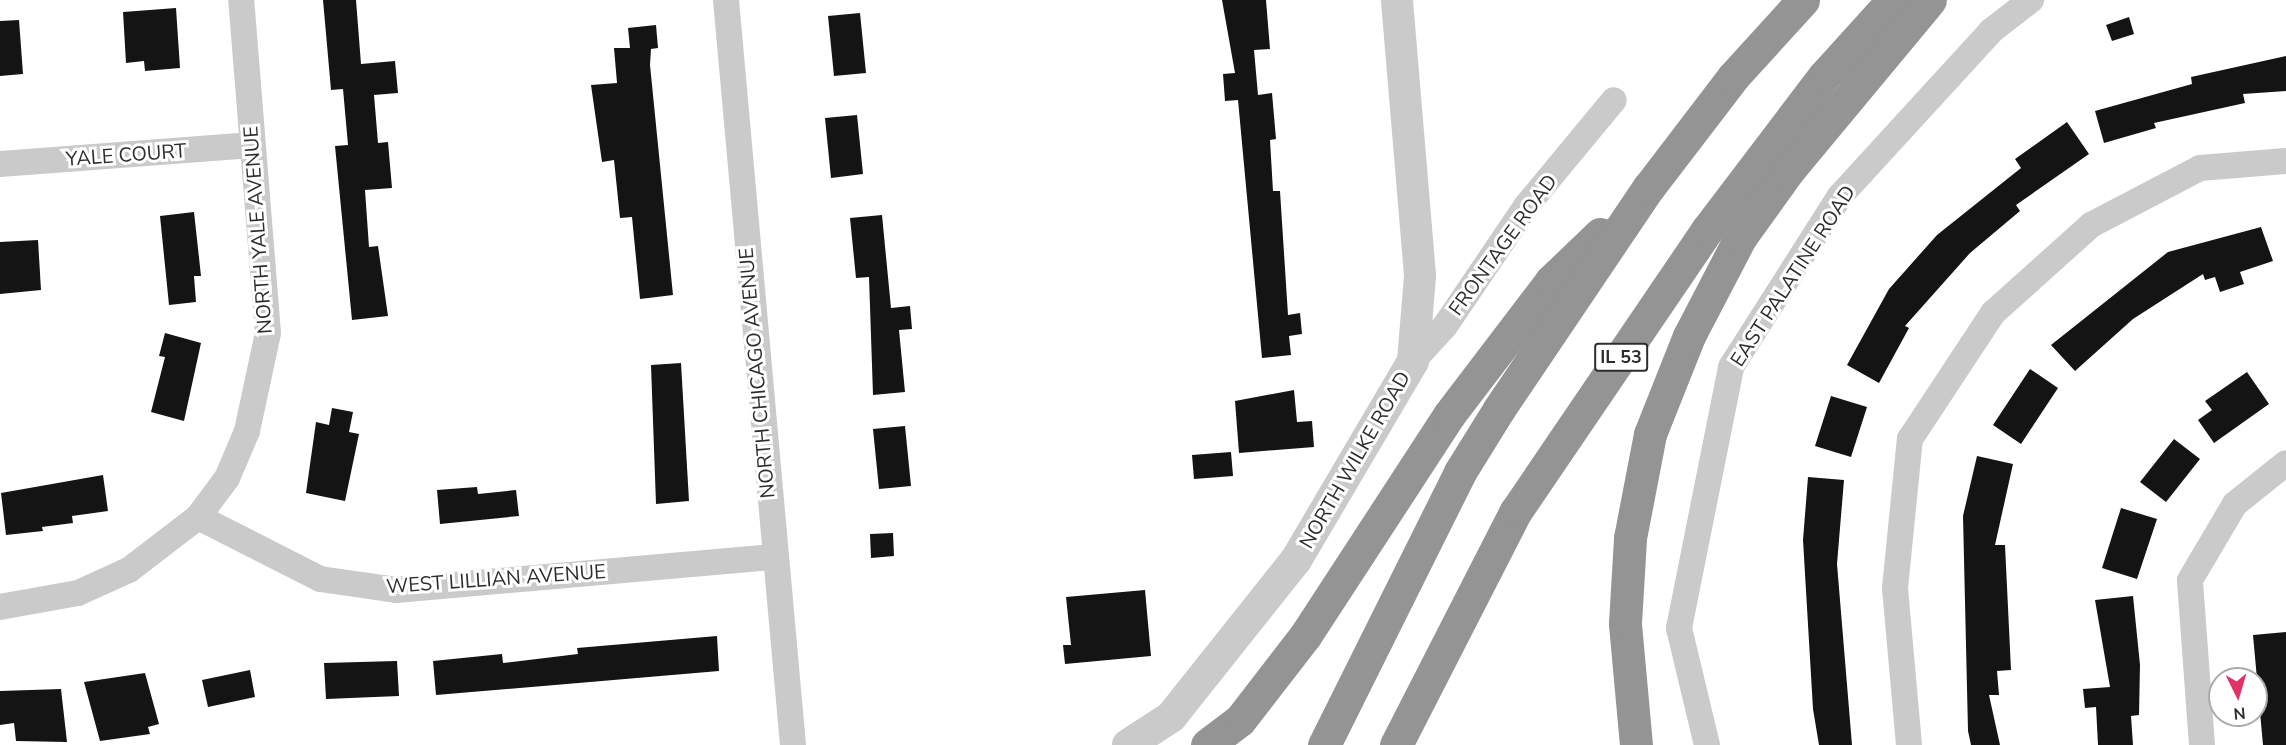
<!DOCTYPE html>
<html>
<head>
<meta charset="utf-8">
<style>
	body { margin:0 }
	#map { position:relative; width:2286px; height:745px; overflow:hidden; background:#fff; font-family:"Nunito Sans",sans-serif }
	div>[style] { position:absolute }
	.building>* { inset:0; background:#141414 }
	.minor>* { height:26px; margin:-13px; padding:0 13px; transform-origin:13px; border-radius:13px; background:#cacaca }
	.tertiary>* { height:32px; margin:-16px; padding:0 16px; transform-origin:16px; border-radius:16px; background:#cacaca }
	.motorway>* { height:33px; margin:-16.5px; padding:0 16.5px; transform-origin:16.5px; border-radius:16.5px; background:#949494 }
	span { translate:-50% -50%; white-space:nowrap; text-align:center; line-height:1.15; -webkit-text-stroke:6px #fff; paint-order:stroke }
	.shield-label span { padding:2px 4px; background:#fff; border:2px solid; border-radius:4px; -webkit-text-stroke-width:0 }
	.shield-label { font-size:18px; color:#2d2d2d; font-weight:700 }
	.street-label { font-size:20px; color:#2d2d2d }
	.north { position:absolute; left:2208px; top:667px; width:60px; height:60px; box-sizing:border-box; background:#fff; border:2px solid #ababab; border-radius:50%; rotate:175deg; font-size:16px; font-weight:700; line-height:24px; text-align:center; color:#2d2d2d }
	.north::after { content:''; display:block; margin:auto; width:21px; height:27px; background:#e23166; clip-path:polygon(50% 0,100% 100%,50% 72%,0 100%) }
</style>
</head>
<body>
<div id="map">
	<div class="building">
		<i style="clip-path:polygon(323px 0,356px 0,361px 64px,395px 61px,398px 93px,374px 95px,378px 143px,388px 142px,392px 188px,365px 190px,369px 247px,378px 246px,388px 316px,352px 320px,335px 146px,348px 145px,343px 89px,331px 90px)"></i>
		<i style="clip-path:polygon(1222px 0,1266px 0,1270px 49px,1254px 50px,1258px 95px,1272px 93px,1276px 139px,1270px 140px,1273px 191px,1280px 191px,1288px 315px,1300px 313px,1302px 334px,1289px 336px,1291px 355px,1262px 358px,1238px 100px,1225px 101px,1223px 74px,1235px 73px)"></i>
		<i style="clip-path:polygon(176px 8px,180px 68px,145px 71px,144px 61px,126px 63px,123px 12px)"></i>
		<i style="clip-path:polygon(860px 13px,866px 73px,834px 76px,828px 16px)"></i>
		<i style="clip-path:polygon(2129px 17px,2134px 34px,2112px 41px,2106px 25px)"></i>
		<i style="clip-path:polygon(19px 20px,23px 74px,0 76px,0 21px)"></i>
		<i style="clip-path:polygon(656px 25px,658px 48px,651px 49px,650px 65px,673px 295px,640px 299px,632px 217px,620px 218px,614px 160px,602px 162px,591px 85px,617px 83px,614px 48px,630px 48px,628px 28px)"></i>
		<i style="clip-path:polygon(2286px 56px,2286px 91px,2243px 94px,2245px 103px,2154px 123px,2156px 128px,2104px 143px,2095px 111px,2192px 84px,2191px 77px)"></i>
		<i style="clip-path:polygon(857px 115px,863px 174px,831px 178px,825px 118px)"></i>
		<i style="clip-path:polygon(2067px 122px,2089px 154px,2016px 205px,2020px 211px,1970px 253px,1905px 326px,1909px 328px,1879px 383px,1847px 365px,1889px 289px,1937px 235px,2021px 168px,2015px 159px)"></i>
		<i style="clip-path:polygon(194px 212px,201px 276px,194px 276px,196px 302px,169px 305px,160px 216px)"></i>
		<i style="clip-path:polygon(882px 215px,891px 308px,910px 306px,912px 329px,899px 330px,905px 392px,873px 395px,869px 277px,856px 278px,850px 218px)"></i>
		<i style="clip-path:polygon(2261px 227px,2273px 261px,2240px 272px,2244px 284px,2220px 292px,2215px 277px,2205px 280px,2203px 274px,2133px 319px,2075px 371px,2051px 345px,2168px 252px)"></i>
		<i style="clip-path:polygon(38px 240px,41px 290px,0 294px,0 242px)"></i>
		<i style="clip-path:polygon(165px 333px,201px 343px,184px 421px,151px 412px,165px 357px,159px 356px)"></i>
		<i style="clip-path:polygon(681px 363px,689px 501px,656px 504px,651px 365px)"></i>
		<i style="clip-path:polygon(2030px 369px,2058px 388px,2021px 444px,1993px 425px)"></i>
		<i style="clip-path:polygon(2247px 372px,2269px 404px,2214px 443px,2198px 420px,2212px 410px,2205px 401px)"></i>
		<i style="clip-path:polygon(1294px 390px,1297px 422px,1312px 421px,1314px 447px,1239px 453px,1235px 401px)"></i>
		<i style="clip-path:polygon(1831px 396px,1867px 407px,1851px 457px,1815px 446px)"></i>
		<i style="clip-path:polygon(332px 408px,353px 412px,349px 432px,359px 434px,345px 501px,306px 493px,316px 422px,329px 425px)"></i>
		<i style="clip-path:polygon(905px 426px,911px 486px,879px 489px,873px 429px)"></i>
		<i style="clip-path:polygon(2174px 439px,2200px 459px,2166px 502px,2140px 482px)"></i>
		<i style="clip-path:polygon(1231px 452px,1233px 476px,1194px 479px,1192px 455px)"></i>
		<i style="clip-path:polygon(1977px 456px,2013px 464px,1995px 545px,2005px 545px,2011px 670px,1997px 671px,1999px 695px,1989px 695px,2000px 745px,1971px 745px,1968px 731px,1963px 516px)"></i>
		<i style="clip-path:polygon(103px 475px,108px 511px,72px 516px,73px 523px,42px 527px,43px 531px,6px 535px,1px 493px)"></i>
		<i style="clip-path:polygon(1808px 477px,1844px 480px,1837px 564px,1852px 745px,1819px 745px,1813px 709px,1803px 540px)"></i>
		<i style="clip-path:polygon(477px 487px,478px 494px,516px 490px,519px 516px,440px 524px,437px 490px)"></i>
		<i style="clip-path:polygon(2121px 508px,2157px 519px,2137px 579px,2102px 568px)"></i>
		<i style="clip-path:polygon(893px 533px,894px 556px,871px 558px,870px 534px)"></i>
		<i style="clip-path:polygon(1145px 590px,1151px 656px,1065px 664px,1063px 645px,1071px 645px,1066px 597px)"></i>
		<i style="clip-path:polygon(2133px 596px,2140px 665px,2139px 715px,2131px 716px,2133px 745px,2098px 745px,2096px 707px,2085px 708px,2083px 689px,2110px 687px,2095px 600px)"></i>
		<i style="clip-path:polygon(2286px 632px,2286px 745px,2263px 745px,2253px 635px)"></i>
		<i style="clip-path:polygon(717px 636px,719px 671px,436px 695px,433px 661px,502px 654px,503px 663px,578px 654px,577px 648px)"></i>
		<i style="clip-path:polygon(397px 661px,399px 696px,326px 699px,324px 663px)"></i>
		<i style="clip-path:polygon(250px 670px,255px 697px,208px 707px,202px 680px)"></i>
		<i style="clip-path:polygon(145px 673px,159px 724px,148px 727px,150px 734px,100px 741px,84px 682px)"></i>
		<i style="clip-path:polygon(61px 689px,67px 742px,16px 741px,14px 723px,0 725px,0 691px)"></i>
	</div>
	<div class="minor">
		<i style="left:726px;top:0;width:748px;rotate:84.86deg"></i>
		<i style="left:0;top:164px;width:253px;rotate:-4.3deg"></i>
		<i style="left:1413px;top:361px;width:47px;rotate:-47.6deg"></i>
		<i style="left:1445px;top:326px;width:146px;rotate:-55.9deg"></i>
		<i style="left:1527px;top:205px;width:136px;rotate:-50.4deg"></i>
		<i style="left:198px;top:517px;width:137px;rotate:26.9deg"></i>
		<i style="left:320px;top:579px;width:77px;rotate:8.2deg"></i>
		<i style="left:396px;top:590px;width:378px;rotate:-5deg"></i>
		<i style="left:0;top:607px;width:79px;rotate:-10.2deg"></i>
		<i style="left:78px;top:593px;width:56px;rotate:-24.3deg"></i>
		<i style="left:129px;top:570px;width:87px;rotate:-37.5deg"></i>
		<i style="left:198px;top:517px;width:49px;rotate:-53.4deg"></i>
		<i style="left:227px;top:478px;width:51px;rotate:-66.9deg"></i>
		<i style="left:247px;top:431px;width:100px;rotate:-77.9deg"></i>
		<i style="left:268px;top:333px;width:334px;rotate:-94.6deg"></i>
		<i style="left:1707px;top:745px;width:120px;rotate:-103.5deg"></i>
		<i style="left:1679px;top:628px;width:266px;rotate:-78.7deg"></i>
		<i style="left:1731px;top:367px;width:203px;rotate:-57.5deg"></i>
		<i style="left:1840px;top:196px;width:224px;rotate:-47.5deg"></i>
		<i style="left:1991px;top:31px;width:51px;rotate:-37.8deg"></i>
		<i style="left:1909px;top:745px;width:158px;rotate:-95.1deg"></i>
		<i style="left:1895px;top:588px;width:150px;rotate:-84.3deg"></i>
		<i style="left:1910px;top:439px;width:151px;rotate:-56.6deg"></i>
		<i style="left:1993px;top:313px;width:132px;rotate:-41.9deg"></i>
		<i style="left:2091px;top:225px;width:123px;rotate:-27.6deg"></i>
		<i style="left:2200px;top:168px;width:86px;rotate:-4.7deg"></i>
		<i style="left:2202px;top:745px;width:165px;rotate:-94.2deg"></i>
		<i style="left:2190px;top:580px;width:88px;rotate:-59.4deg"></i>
		<i style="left:2235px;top:504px;width:65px;rotate:-38.8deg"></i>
	</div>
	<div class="tertiary">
		<i style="left:1128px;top:745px;width:51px;rotate:-33.1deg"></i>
		<i style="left:1171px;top:717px;width:201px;rotate:-51.5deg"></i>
		<i style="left:1296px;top:560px;width:231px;rotate:-59.5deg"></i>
		<i style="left:1413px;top:361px;width:86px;rotate:-85.3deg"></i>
		<i style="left:1420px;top:275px;width:276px;rotate:-94.8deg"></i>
	</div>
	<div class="motorway">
		<i style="left:1207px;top:745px;width:41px;rotate:-37.1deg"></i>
		<i style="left:1240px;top:720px;width:106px;rotate:-52.3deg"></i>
		<i style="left:1305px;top:636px;width:264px;rotate:-56.9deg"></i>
		<i style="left:1449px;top:415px;width:168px;rotate:-52.7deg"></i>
		<i style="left:1551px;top:281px;width:68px;rotate:-43.8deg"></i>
		<i style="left:1324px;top:745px;width:305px;rotate:-63.5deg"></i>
		<i style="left:1460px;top:472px;width:74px;rotate:-58.2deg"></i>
		<i style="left:1499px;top:409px;width:268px;rotate:-56deg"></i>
		<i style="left:1649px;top:187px;width:138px;rotate:-52.6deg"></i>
		<i style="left:1733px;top:77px;width:104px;rotate:-47.7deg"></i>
		<i style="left:1396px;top:745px;width:263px;rotate:-62.9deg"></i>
		<i style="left:1516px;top:511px;width:340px;rotate:-55.8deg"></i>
		<i style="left:1707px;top:230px;width:193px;rotate:-52.8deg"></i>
		<i style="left:1824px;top:76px;width:103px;rotate:-47.8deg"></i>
		<i style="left:1636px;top:745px;width:122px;rotate:-95.2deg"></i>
		<i style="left:1625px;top:623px;width:85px;rotate:-86.6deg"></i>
		<i style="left:1630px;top:538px;width:106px;rotate:-79.1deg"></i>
		<i style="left:1650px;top:434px;width:105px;rotate:-68.3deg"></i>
		<i style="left:1689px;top:336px;width:110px;rotate:-62.5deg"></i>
		<i style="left:1740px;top:238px;width:82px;rotate:-54.4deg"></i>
		<i style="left:1788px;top:171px;width:222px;rotate:-50.3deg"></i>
	</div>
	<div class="shield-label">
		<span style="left:1621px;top:357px">IL 53</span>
	</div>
	<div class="street-label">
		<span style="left:126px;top:155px;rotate:-4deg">YALE COURT</span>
		<span style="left:258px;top:230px;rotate:-94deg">NORTH YALE AVENUE</span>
		<span style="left:1503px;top:245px;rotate:-54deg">FRONTAGE ROAD</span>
		<span style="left:1793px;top:276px;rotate:-57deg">EAST PALATINE ROAD</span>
		<span style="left:757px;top:373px;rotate:-95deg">NORTH CHICAGO AVENUE</span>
		<span style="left:1355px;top:460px;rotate:-60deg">NORTH WILKE ROAD</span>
		<span style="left:496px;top:579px;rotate:-4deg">WEST LILLIAN AVENUE</span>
	</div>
	<div class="north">N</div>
</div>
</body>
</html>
